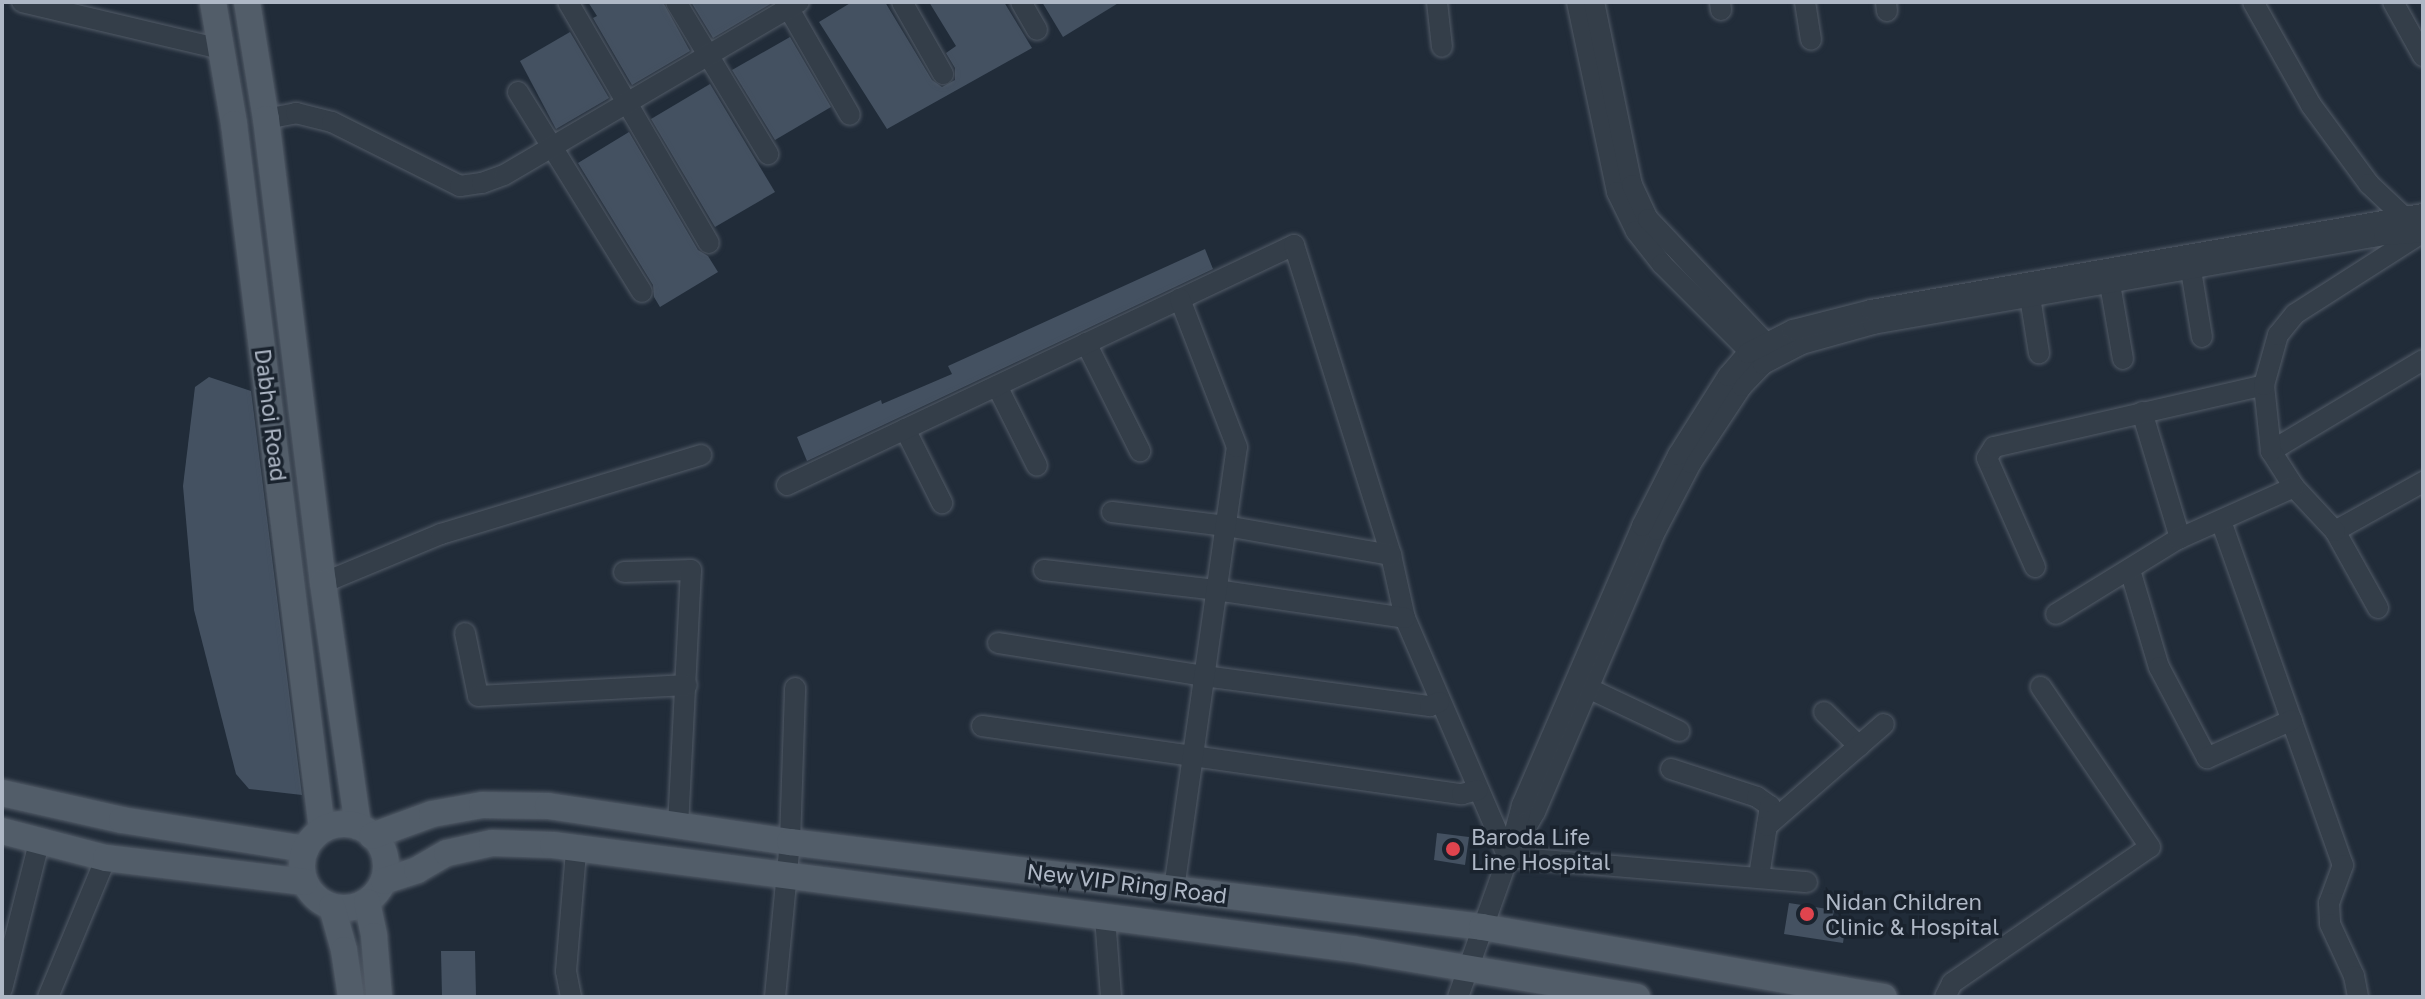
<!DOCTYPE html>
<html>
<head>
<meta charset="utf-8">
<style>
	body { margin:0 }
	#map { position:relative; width:2425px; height:999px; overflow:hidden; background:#212c39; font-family:"Golos Text",sans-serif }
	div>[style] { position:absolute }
	.building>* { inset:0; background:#445161 }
	.roads { filter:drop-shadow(0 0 2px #525b67) drop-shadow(0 0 2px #525b67) }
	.minor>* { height:20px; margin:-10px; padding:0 10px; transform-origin:10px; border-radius:10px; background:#343e49 }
	.major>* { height:26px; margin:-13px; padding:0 13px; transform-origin:13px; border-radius:13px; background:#525d69 }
	.major>.ring { margin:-13px; padding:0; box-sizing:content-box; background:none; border:26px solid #525d69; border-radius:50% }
	.dots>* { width:22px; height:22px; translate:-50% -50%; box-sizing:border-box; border:4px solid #1a232e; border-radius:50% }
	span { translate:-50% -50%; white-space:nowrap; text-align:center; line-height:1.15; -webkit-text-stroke:7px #1a232e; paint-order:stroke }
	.street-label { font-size:22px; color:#afb8c6 }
	.poi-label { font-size:22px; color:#afb8c6 }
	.left { translate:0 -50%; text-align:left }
	.frame { position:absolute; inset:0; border:4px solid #afb8c6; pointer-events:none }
</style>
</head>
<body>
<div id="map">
	<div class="building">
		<i style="clip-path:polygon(588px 2px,663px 2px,690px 51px,632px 85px,593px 18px,597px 16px)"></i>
		<i style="clip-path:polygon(691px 2px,772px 2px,772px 3px,713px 38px)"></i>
		<i style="clip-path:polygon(852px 2px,885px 2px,932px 80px,942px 87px,955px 80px,955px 68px,946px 53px,956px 46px,929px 2px,1004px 2px,1032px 48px,887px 129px,819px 22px)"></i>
		<i style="clip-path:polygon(1042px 2px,1120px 2px,1063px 37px)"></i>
		<i style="clip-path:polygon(570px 32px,609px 98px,556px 129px,520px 61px)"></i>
		<i style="clip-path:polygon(790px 37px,831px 107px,775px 140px,732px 70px)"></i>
		<i style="clip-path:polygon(710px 84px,775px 192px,715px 227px,651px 119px)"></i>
		<i style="clip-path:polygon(629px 132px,698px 250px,708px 256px,718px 272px,660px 307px,654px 297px,653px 285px,578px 163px)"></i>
		<i style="clip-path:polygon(1205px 249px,1213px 269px,807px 461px,797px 437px,881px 400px,882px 404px,952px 374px,948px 366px)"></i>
		<i style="clip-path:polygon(209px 377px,251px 391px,302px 795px,249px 789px,236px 774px,194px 610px,183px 486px,195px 387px)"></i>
		<i style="clip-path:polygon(1437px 833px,1469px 837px,1465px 865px,1434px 860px)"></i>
		<i style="clip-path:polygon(1789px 903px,1834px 910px,1832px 921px,1846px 923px,1843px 943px,1784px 934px)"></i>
		<i style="clip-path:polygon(441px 951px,475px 951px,476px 997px,442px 997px)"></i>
	</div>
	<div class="roads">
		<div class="minor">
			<i style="left:22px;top:2px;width:204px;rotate:13.3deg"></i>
			<i style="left:568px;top:2px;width:279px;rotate:59.7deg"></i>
			<i style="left:676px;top:2px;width:178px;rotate:58.8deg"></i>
			<i style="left:785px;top:2px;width:130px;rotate:60.1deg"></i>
			<i style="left:902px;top:2px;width:83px;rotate:60.3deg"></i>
			<i style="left:1021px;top:2px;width:32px;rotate:60deg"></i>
			<i style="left:1437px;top:2px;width:45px;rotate:83.7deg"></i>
			<i style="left:1577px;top:2px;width:194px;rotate:78.1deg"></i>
			<i style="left:1617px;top:192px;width:43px;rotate:64deg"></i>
			<i style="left:1636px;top:231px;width:42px;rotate:51.8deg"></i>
			<i style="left:1662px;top:264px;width:134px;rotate:45deg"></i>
			<i style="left:1594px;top:2px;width:187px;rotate:78.3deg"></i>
			<i style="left:1632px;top:185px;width:38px;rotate:65deg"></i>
			<i style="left:1648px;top:219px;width:183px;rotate:46.5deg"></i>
			<i style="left:1720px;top:2px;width:8px;rotate:83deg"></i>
			<i style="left:1805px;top:2px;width:38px;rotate:81deg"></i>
			<i style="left:1886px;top:2px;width:9px;rotate:84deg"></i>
			<i style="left:2253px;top:2px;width:118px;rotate:60.6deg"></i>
			<i style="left:2311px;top:105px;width:98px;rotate:53.7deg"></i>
			<i style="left:2369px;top:184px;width:50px;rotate:43.4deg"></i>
			<i style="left:2393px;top:2px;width:62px;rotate:60.9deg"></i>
			<i style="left:518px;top:92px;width:235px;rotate:58.2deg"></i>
			<i style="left:266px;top:119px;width:31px;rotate:-11deg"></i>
			<i style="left:296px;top:113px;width:37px;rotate:14deg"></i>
			<i style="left:332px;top:122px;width:143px;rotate:26.6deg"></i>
			<i style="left:460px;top:186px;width:22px;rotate:-8deg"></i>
			<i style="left:482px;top:183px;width:23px;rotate:-20deg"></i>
			<i style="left:504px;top:175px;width:342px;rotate:-30.4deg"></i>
			<i style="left:2189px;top:258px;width:80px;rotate:80.7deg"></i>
			<i style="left:2110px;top:284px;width:76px;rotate:80.2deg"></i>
			<i style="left:2030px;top:297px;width:57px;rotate:80.9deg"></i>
			<i style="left:1086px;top:343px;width:121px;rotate:63.4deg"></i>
			<i style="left:997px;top:386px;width:89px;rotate:63.4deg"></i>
			<i style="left:2142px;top:412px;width:132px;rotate:73.2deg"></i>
			<i style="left:905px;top:429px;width:83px;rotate:63.4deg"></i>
			<i style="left:2271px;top:451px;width:177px;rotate:-30.9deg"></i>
			<i style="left:787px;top:485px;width:561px;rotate:-25.33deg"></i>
			<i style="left:1294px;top:245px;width:325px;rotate:72.6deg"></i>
			<i style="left:1391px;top:555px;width:65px;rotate:77.5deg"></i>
			<i style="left:1405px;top:618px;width:260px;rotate:66.7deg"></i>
			<i style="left:1112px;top:512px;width:115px;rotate:7deg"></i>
			<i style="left:1226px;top:526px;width:168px;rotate:10deg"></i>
			<i style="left:2221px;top:521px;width:365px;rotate:70.5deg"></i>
			<i style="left:2343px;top:865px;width:40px;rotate:110.2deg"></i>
			<i style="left:2329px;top:903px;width:21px;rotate:87deg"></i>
			<i style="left:2330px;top:924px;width:57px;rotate:65.2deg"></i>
			<i style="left:2354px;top:976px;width:21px;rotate:79deg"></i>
			<i style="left:2335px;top:531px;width:101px;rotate:-29.1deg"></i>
			<i style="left:2035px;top:567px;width:119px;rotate:-113.8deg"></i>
			<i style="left:1987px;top:458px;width:13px;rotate:-58deg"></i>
			<i style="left:1994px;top:447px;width:277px;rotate:-12.9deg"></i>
			<i style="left:1044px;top:570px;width:173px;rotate:6.6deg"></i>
			<i style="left:1216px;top:590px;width:191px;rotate:8.4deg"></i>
			<i style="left:2130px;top:570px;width:101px;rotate:73.4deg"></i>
			<i style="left:2159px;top:667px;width:103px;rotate:62.2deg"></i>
			<i style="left:2207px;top:758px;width:93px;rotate:-24.1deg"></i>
			<i style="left:624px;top:572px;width:67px;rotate:-1.7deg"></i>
			<i style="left:691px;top:570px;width:256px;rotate:92.9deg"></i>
			<i style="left:323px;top:583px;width:128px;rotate:-22.6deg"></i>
			<i style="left:441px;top:534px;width:272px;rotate:-16.9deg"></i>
			<i style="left:2378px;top:608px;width:88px;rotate:-119.2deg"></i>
			<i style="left:2335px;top:531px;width:60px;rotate:-133deg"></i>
			<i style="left:2294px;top:487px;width:43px;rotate:-122.6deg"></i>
			<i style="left:2271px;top:451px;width:66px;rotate:-96.1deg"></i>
			<i style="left:2264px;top:385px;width:52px;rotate:-74.4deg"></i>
			<i style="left:2278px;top:335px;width:27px;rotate:-51deg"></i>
			<i style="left:2295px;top:314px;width:148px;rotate:-32.6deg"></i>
			<i style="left:2056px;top:614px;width:143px;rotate:-31.6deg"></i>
			<i style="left:2178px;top:539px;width:127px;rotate:-24.1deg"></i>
			<i style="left:465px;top:633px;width:64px;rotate:78.3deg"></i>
			<i style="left:478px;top:696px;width:209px;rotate:-3deg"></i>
			<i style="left:998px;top:643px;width:209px;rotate:9.1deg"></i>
			<i style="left:1204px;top:676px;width:228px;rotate:7.6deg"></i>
			<i style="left:1430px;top:706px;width:10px;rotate:-24deg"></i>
			<i style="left:1588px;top:688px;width:101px;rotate:25.3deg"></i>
			<i style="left:1824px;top:712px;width:49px;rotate:44.2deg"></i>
			<i style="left:982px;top:726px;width:485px;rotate:8.1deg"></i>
			<i style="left:1462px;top:794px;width:16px;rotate:-14deg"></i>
			<i style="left:1671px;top:769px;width:90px;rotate:18deg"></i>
			<i style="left:1757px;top:797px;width:16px;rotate:35deg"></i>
			<i style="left:1770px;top:806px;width:71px;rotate:98.9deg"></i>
			<i style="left:1767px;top:826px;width:155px;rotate:-41.1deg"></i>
			<i style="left:1521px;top:836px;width:28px;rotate:-60deg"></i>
			<i style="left:1535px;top:812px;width:307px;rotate:-66.8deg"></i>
			<i style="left:1656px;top:530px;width:76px;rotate:-62.4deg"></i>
			<i style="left:1691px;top:463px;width:92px;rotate:-56.5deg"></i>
			<i style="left:1742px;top:386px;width:30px;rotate:-46deg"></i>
			<i style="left:1763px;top:364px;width:44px;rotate:-27.1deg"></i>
			<i style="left:1802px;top:344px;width:74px;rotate:-15.7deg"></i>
			<i style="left:1873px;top:324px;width:519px;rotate:-9.88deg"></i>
			<i style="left:2384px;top:235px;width:39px;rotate:-4deg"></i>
			<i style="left:1508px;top:857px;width:300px;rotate:4.8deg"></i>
			<i style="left:1174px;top:889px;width:446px;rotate:-81.9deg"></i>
			<i style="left:1237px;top:447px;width:159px;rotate:-111.1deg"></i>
			<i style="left:1105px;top:917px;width:80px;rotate:85.7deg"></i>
			<i style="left:2px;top:989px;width:155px;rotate:-75.8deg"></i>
			<i style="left:48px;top:997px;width:151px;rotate:-67.4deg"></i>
			<i style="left:571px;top:997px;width:26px;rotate:-101deg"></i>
			<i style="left:566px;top:971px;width:120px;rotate:-85.2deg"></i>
			<i style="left:775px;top:997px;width:156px;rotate:-84.5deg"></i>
			<i style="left:790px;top:842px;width:154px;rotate:-88.1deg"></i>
			<i style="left:1458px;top:997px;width:149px;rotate:-70.3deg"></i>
			<i style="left:1508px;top:857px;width:54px;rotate:-74.9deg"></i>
			<i style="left:1522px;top:805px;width:304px;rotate:-66.7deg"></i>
			<i style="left:1642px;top:526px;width:80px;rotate:-63.1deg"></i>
			<i style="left:1678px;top:455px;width:93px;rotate:-57.7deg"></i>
			<i style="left:1728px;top:376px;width:30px;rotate:-49deg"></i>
			<i style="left:1748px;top:353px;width:51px;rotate:-27.1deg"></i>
			<i style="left:1793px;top:330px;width:81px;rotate:-14.4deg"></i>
			<i style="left:1871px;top:310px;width:560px;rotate:-9.87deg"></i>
			<i style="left:1945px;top:997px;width:16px;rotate:-63deg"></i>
			<i style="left:1952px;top:983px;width:240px;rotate:-34.5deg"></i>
			<i style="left:2150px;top:847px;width:194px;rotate:-124.3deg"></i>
		</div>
		<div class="major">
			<i style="left:213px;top:2px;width:124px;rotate:80.2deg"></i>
			<i style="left:234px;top:124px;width:711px;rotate:82.89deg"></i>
			<i style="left:247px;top:2px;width:119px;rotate:80.8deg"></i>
			<i style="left:266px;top:119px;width:467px;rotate:83deg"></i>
			<i style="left:323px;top:583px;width:246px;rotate:81.8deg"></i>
			<i style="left:2px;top:793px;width:123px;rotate:12.7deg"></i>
			<i style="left:122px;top:820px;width:186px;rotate:9deg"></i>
			<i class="ring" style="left:302px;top:824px;width:58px;height:58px"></i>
			<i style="left:2px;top:831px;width:107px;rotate:14.6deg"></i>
			<i style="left:106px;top:858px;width:200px;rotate:6.9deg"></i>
			<i style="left:372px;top:836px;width:64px;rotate:-20.1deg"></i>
			<i style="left:432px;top:814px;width:51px;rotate:-10.2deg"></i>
			<i style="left:482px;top:805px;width:66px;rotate:0.9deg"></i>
			<i style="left:548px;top:806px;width:245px;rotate:8.5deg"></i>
			<i style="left:790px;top:842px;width:697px;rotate:7deg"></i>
			<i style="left:1482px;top:927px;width:408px;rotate:9.9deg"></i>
			<i style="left:384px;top:881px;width:35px;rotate:-18deg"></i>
			<i style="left:417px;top:870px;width:34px;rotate:-30deg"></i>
			<i style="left:447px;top:853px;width:46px;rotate:-12.5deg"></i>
			<i style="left:492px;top:843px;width:61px;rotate:1.9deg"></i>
			<i style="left:553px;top:845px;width:807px;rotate:7.41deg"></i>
			<i style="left:1353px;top:949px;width:288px;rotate:9.6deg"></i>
			<i style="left:367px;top:902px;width:35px;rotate:78deg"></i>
			<i style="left:374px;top:936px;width:61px;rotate:85.3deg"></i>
			<i style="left:332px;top:907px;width:45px;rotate:74.4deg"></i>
			<i style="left:344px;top:950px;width:48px;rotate:81.5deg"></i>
		</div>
	</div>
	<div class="dots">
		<i style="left:1453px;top:849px;background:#e0444e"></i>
		<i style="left:1807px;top:914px;background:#e0444e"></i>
	</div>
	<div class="street-label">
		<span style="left:271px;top:415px;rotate:83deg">Dabhoi Road</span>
		<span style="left:1127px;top:883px;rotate:7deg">New VIP Ring Road</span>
	</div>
	<div class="poi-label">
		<span class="left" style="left:1471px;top:849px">Baroda Life<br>Line Hospital</span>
		<span class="left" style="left:1825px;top:914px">Nidan Children<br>Clinic &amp; Hospital</span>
	</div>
	<div class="frame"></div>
</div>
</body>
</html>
